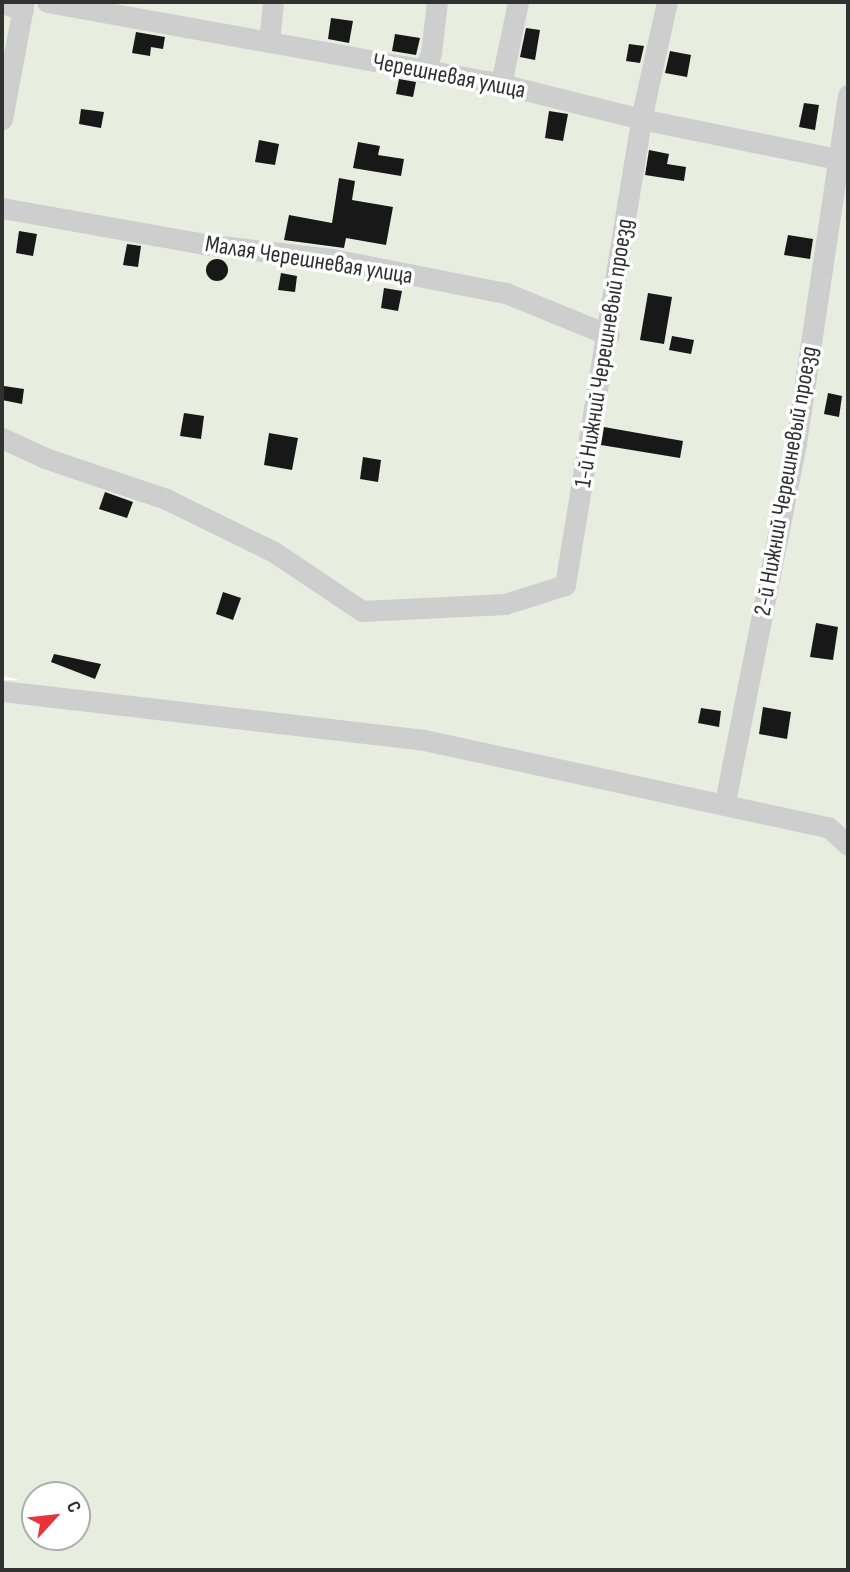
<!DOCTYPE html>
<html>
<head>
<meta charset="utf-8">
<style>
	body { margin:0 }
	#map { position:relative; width:850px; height:1572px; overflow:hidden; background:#fff; font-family:"Sofia Sans Condensed",sans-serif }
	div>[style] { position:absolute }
	.green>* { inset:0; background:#e7eee0 }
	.building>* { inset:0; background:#181818 }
	.round { border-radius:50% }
	.minor>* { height:21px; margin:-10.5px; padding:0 10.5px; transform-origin:10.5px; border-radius:10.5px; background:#cecece }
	span { translate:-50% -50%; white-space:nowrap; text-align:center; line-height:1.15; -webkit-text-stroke:7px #fff; paint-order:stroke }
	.street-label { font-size:24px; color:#313131 }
	.frame { position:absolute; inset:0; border:4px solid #313131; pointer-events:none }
	.north { position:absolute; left:21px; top:1481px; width:70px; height:70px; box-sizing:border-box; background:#fff; border:2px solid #adadad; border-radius:50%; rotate:63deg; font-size:19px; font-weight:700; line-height:28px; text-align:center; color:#313131 }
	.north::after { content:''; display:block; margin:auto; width:24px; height:32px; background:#ea323b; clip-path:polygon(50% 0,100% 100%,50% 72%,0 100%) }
</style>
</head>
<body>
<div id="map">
	<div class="green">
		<i style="clip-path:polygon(evenodd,2px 2px,848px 2px,848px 1570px,2px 1570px,2px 680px,20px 680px,2px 676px,2px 2px,35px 1495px,77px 1495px,77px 1537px,35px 1537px,35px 1495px)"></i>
	</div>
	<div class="building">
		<i style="clip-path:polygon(331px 18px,353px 21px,349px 43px,328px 39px)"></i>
		<i style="clip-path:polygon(526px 28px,540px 30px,535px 60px,520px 57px)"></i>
		<i style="clip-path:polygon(136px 32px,165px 37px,163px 49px,151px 47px,150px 56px,132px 53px)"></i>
		<i style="clip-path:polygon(395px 34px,420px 38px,416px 55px,392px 51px)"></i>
		<i style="clip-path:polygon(629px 44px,644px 46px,640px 63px,626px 61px)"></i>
		<i style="clip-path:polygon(670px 51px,691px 55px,687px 77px,665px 73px)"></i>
		<i style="clip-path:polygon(399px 79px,416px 82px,413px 97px,396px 94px)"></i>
		<i style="clip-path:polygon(804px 103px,819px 105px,815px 130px,799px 127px)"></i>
		<i style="clip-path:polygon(81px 109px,104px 112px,101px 128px,79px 124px)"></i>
		<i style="clip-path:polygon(549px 111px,568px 114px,563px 141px,545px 138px)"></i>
		<i style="clip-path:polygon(259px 140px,279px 144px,275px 165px,255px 162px)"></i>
		<i style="clip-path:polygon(358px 142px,380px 146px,378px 155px,404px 159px,401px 176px,353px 168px)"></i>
		<i style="clip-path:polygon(649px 150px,669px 154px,667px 164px,686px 167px,684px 181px,645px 175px)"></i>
		<i style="clip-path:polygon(339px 178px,355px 181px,352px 200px,393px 207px,386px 245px,346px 238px,344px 248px,284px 240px,289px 215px,332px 223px)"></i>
		<i style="clip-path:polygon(19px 231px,37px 234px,33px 256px,16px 253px)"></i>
		<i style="clip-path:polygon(788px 235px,813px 239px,810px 259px,784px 255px)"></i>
		<i style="clip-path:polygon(127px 244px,141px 246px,138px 267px,123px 265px)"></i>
		<i class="round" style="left:206px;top:259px;width:22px;height:22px"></i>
		<i style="clip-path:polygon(281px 273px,297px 276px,295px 292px,278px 290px)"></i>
		<i style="clip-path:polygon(384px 288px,402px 291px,398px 311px,381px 308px)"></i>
		<i style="clip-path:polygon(648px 293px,672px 297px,664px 344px,640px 340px)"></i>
		<i style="clip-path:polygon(672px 336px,694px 340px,691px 354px,669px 350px)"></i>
		<i style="clip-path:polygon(4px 386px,24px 389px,22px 404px,2px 400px)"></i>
		<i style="clip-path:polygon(828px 393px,842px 396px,839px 417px,824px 414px)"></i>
		<i style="clip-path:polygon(184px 413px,204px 416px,201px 439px,180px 436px)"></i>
		<i style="clip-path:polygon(604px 427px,683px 441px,680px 458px,601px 445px)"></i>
		<i style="clip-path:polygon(269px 433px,298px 438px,292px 470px,264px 465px)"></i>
		<i style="clip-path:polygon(363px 457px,381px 460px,378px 482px,360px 479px)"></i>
		<i style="clip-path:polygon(105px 492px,133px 502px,127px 518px,99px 509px)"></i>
		<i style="clip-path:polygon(223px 592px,241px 598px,233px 620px,216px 614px)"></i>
		<i style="clip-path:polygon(816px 623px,838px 627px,833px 660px,810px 657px)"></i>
		<i style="clip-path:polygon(54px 654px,101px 664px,95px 679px,51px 662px)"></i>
		<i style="clip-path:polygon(763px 707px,791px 712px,787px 739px,759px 734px)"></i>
		<i style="clip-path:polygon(701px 708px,721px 711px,719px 727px,698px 723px)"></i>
	</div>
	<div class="minor">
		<i style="left:47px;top:2px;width:461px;rotate:10.2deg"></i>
		<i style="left:501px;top:84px;width:144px;rotate:14deg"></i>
		<i style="left:641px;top:119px;width:211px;rotate:11.5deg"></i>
		<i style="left:2px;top:3px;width:22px;rotate:18deg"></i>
		<i style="left:269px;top:42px;width:40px;rotate:-84.3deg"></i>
		<i style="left:423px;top:72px;width:21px;rotate:-67deg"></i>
		<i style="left:431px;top:53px;width:51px;rotate:-83.3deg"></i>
		<i style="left:501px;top:84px;width:84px;rotate:-78.3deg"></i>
		<i style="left:2px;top:119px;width:119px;rotate:-79.4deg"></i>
		<i style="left:2px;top:208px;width:205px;rotate:10.1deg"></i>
		<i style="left:204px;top:244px;width:129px;rotate:6.7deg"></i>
		<i style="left:332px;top:259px;width:177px;rotate:11.1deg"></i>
		<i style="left:506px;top:293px;width:111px;rotate:22.2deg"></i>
		<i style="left:2px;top:438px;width:47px;rotate:24.9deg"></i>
		<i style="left:45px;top:458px;width:128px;rotate:18.7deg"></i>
		<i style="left:166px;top:499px;width:120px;rotate:26.1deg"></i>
		<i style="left:274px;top:552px;width:106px;rotate:33.8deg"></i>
		<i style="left:362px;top:611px;width:143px;rotate:-2.8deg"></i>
		<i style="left:505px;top:604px;width:63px;rotate:-17.6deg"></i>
		<i style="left:565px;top:585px;width:472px;rotate:-80.7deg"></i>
		<i style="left:641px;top:119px;width:120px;rotate:-77.5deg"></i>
		<i style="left:2px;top:691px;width:425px;rotate:6.6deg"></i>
		<i style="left:424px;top:740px;width:413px;rotate:12.2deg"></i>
		<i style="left:828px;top:827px;width:27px;rotate:42deg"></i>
		<i style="left:725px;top:802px;width:366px;rotate:-78.8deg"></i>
		<i style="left:796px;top:443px;width:352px;rotate:-81.5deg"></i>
	</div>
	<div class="street-label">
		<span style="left:449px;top:76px;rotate:11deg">Черешневая улица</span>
		<span style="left:309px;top:260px;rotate:9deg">Малая Черешневая улица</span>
		<span style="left:604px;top:353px;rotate:-81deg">1-й Нижний Черешневый проезд</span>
		<span style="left:786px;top:481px;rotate:-80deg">2-й Нижний Черешневый проезд</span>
	</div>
	<div class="frame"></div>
	<div class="north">С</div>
</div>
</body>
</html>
